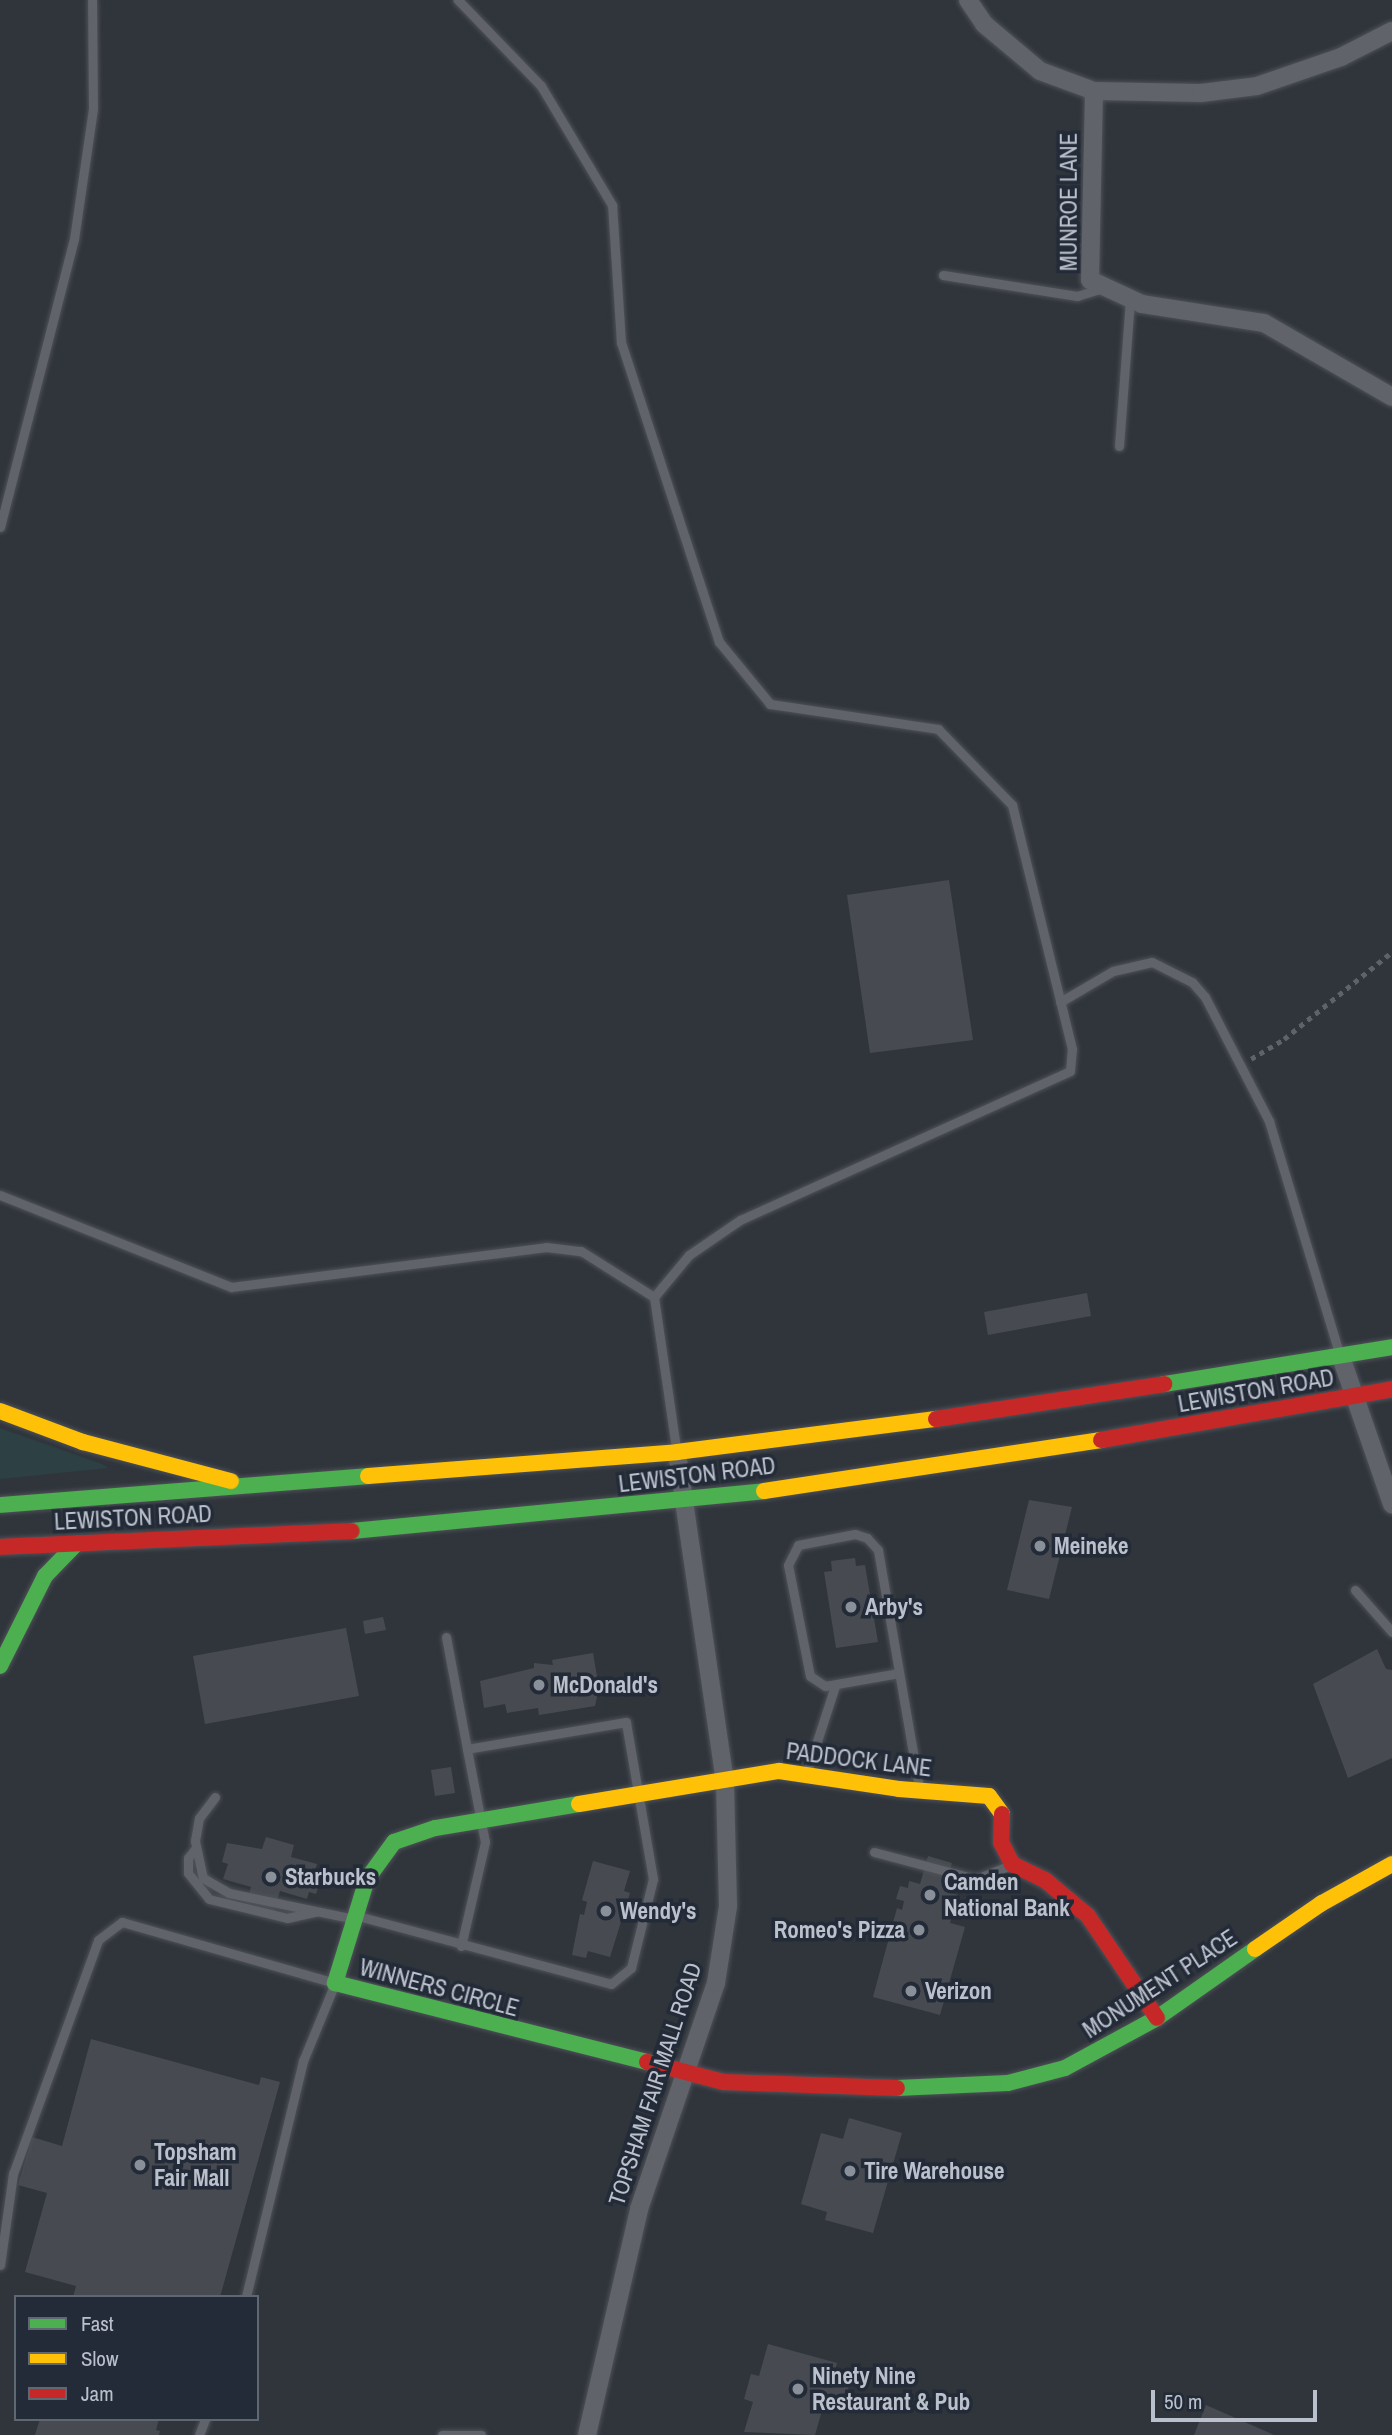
<!DOCTYPE html>
<html>
<head>
<meta charset="utf-8">
<style>
	body { margin:0 }
	#map { position:relative; width:1392px; height:2435px; overflow:hidden; background:#30353c; font-family:"Archivo Narrow",sans-serif }
	div>[style] { position:absolute }
	.green>* { inset:0; background:#2d4043 }
	.building>* { inset:0; background:#474b51 }
	.path>* { height:4.5px; margin-top:-2.25px; transform-origin:0; background:repeating-linear-gradient(90deg,#5d6368 0 5px,transparent 0 10px) }
	.roads { filter:drop-shadow(0 0 2px #4e5157) drop-shadow(0 0 2px #4e5157) }
	.lane>* { height:9px; margin:-4.5px; padding:0 4.5px; transform-origin:4.5px; border-radius:4.5px; background:#60636a }
	.street>* { height:18px; margin:-9px; padding:0 9px; transform-origin:9px; border-radius:9px; background:#60636a }
	.fast>* { height:16px; margin:-8px; padding:0 8px; transform-origin:8px; border-radius:8px; background:#4caf50 }
	.slow>* { height:16px; margin:-8px; padding:0 8px; transform-origin:8px; border-radius:8px; background:#ffc107 }
	.jam>* { height:16px; margin:-8px; padding:0 8px; transform-origin:8px; border-radius:8px; background:#c62828 }
	.dots>* { width:19px; height:19px; translate:-50% -50%; box-sizing:border-box; border:4px solid #222b37; border-radius:50% }
	span { translate:-50% -50%; white-space:nowrap; text-align:center; line-height:1.15; -webkit-text-stroke:7px #222b37; paint-order:stroke }
	.street-label { font-size:23px; color:#bbc1cc }
	.poi-label { font-size:23px; color:#bbc1cc; font-weight:700 }
	.left { translate:0 -50%; text-align:left }
	.right { translate:-100% -50%; text-align:right }
	.legend { position:absolute; left:14px; top:2295px; width:245px; height:126px; box-sizing:border-box; background:#222b37; border:2px solid #5f6773; margin:0; padding:9px 12px; list-style:none; font-size:21px; color:#bbc1cc }
	.legend li { display:flex; align-items:center; gap:14px; height:35px }
	.legend b { width:35px; border:2px solid #5f6773 }
	.scale { position:absolute; left:1151px; top:2390px; width:166px; height:32px; box-sizing:border-box; border:4px solid #bbc1cc; border-top:0; padding-left:9px; font-size:21px; line-height:24px; white-space:nowrap; color:#bbc1cc; -webkit-text-stroke:5px #222b37; paint-order:stroke }
</style>
</head>
<body>
<div id="map">
	<div class="green">
		<i style="clip-path:polygon(0 1428px,102px 1464px,108px 1468px,0 1479px)"></i>
	</div>
	<div class="building">
		<i style="clip-path:polygon(949px 880px,973px 1040px,870px 1053px,847px 895px)"></i>
		<i style="clip-path:polygon(1087px 1293px,1091px 1316px,988px 1335px,984px 1312px)"></i>
		<i style="clip-path:polygon(1029px 1500px,1072px 1507px,1049px 1599px,1007px 1590px)"></i>
		<i style="clip-path:polygon(855px 1558px,856px 1566px,865px 1565px,878px 1642px,836px 1648px,824px 1572px,832px 1571px,831px 1561px)"></i>
		<i style="clip-path:polygon(383px 1617px,386px 1630px,365px 1634px,363px 1621px)"></i>
		<i style="clip-path:polygon(346px 1628px,359px 1696px,205px 1724px,193px 1656px)"></i>
		<i style="clip-path:polygon(1377px 1649px,1386px 1669px,1392px 1670px,1392px 1758px,1348px 1778px,1313px 1684px)"></i>
		<i style="clip-path:polygon(593px 1653px,599px 1688px,595px 1706px,539px 1715px,538px 1708px,507px 1713px,505px 1704px,484px 1708px,480px 1681px,534px 1668px,534px 1663px,553px 1665px,552px 1660px)"></i>
		<i style="clip-path:polygon(451px 1767px,455px 1793px,435px 1796px,431px 1770px)"></i>
		<i style="clip-path:polygon(266px 1837px,294px 1845px,291px 1857px,317px 1864px,313px 1876px,321px 1878px,316px 1894px,309px 1892px,307px 1899px,280px 1891px,272px 1917px,244px 1909px,251px 1887px,223px 1879px,228px 1864px,222px 1862px,227px 1843px,262px 1849px)"></i>
		<i style="clip-path:polygon(928px 1856px,952px 1863px,944px 1891px,958px 1895px,950px 1923px,965px 1927px,940px 2015px,873px 1997px,897px 1908px,902px 1910px,904px 1901px,896px 1899px,900px 1886px,908px 1888px,909px 1881px,920px 1884px)"></i>
		<i style="clip-path:polygon(593px 1861px,630px 1871px,624px 1891px,630px 1893px,610px 1957px,588px 1951px,586px 1958px,572px 1955px,580px 1914px,584px 1915px,587px 1902px,582px 1900px)"></i>
		<i style="clip-path:polygon(91px 2039px,259px 2085px,261px 2077px,280px 2082px,220px 2297px,73px 2297px,76px 2286px,25px 2272px,47px 2193px,18px 2185px,32px 2137px,62px 2146px)"></i>
		<i style="clip-path:polygon(849px 2118px,902px 2133px,873px 2233px,825px 2220px,827px 2212px,801px 2204px,821px 2133px,843px 2139px)"></i>
		<i style="clip-path:polygon(768px 2344px,837px 2363px,834px 2374px,851px 2379px,842px 2412px,823px 2407px,815px 2435px,744px 2432px,753px 2402px,744px 2399px,751px 2374px,759px 2376px)"></i>
		<i style="clip-path:polygon(1206px 2405px,1274px 2435px,1194px 2435px)"></i>
		<i style="clip-path:polygon(40px 2419px,159px 2419px,156px 2430px,160px 2431px,159px 2435px,35px 2435px)"></i>
	</div>
	<div class="path">
		<i style="left:1251px;top:1059px;width:39px;rotate:-31deg"></i>
		<i style="left:1284px;top:1039px;width:139px;rotate:-38.9deg"></i>
	</div>
	<div class="roads">
		<div class="lane">
			<i style="left:943px;top:275px;width:136px;rotate:8.9deg"></i>
			<i style="left:1077px;top:296px;width:28px;rotate:-17deg"></i>
			<i style="left:1119px;top:446px;width:147px;rotate:-85.7deg"></i>
			<i style="left:0;top:527px;width:297px;rotate:-75.6deg"></i>
			<i style="left:74px;top:239px;width:131px;rotate:-81.7deg"></i>
			<i style="left:93px;top:109px;width:109px;rotate:-90.5deg"></i>
			<i style="left:1060px;top:1002px;width:61px;rotate:-30.3deg"></i>
			<i style="left:1113px;top:971px;width:40px;rotate:-13deg"></i>
			<i style="left:1152px;top:962px;width:45px;rotate:26.6deg"></i>
			<i style="left:1192px;top:982px;width:20px;rotate:49deg"></i>
			<i style="left:1205px;top:997px;width:140px;rotate:62.7deg"></i>
			<i style="left:1269px;top:1121px;width:238px;rotate:73.2deg"></i>
			<i style="left:0;top:1195px;width:249px;rotate:21.7deg"></i>
			<i style="left:231px;top:1287px;width:318px;rotate:-7.2deg"></i>
			<i style="left:546px;top:1247px;width:35px;rotate:7deg"></i>
			<i style="left:581px;top:1251px;width:86px;rotate:32.2deg"></i>
			<i style="left:654px;top:1297px;width:55px;rotate:-50.2deg"></i>
			<i style="left:689px;top:1255px;width:62px;rotate:-34.5deg"></i>
			<i style="left:740px;top:1220px;width:362px;rotate:-24.3deg"></i>
			<i style="left:1070px;top:1071px;width:22px;rotate:-85deg"></i>
			<i style="left:1072px;top:1049px;width:251px;rotate:-103.8deg"></i>
			<i style="left:1012px;top:805px;width:106px;rotate:-134.2deg"></i>
			<i style="left:938px;top:729px;width:170px;rotate:-171.5deg"></i>
			<i style="left:770px;top:704px;width:80px;rotate:-129.4deg"></i>
			<i style="left:719px;top:642px;width:315px;rotate:-108.1deg"></i>
			<i style="left:621px;top:343px;width:138px;rotate:-93.7deg"></i>
			<i style="left:612px;top:205px;width:139px;rotate:-120.8deg"></i>
			<i style="left:541px;top:86px;width:120px;rotate:-134deg"></i>
			<i style="left:654px;top:1297px;width:152px;rotate:81.7deg"></i>
			<i style="left:1355px;top:1590px;width:56px;rotate:48.6deg"></i>
			<i style="left:899px;top:1673px;width:75px;rotate:170deg"></i>
			<i style="left:825px;top:1686px;width:18px;rotate:-146deg"></i>
			<i style="left:810px;top:1676px;width:113px;rotate:-101.2deg"></i>
			<i style="left:788px;top:1565px;width:22px;rotate:-63deg"></i>
			<i style="left:798px;top:1545px;width:58px;rotate:-10.9deg"></i>
			<i style="left:855px;top:1534px;width:13px;rotate:18deg"></i>
			<i style="left:867px;top:1538px;width:16px;rotate:47deg"></i>
			<i style="left:878px;top:1550px;width:241px;rotate:80.2deg"></i>
			<i style="left:807px;top:1772px;width:90px;rotate:-72deg"></i>
			<i style="left:215px;top:1797px;width:26px;rotate:127deg"></i>
			<i style="left:199px;top:1818px;width:23px;rotate:100deg"></i>
			<i style="left:195px;top:1841px;width:38px;rotate:78deg"></i>
			<i style="left:203px;top:1878px;width:30px;rotate:30deg"></i>
			<i style="left:229px;top:1893px;width:124px;rotate:11.7deg"></i>
			<i style="left:195px;top:1849px;width:11px;rotate:128deg"></i>
			<i style="left:188px;top:1858px;width:15px;rotate:90deg"></i>
			<i style="left:188px;top:1873px;width:33px;rotate:51deg"></i>
			<i style="left:209px;top:1899px;width:80px;rotate:13.7deg"></i>
			<i style="left:287px;top:1918px;width:29px;rotate:-12deg"></i>
			<i style="left:874px;top:1852px;width:106px;rotate:14.8deg"></i>
			<i style="left:976px;top:1879px;width:37px;rotate:-22deg"></i>
			<i style="left:358px;top:1916px;width:262px;rotate:15deg"></i>
			<i style="left:611px;top:1984px;width:26px;rotate:-39deg"></i>
			<i style="left:631px;top:1968px;width:92px;rotate:-76.1deg"></i>
			<i style="left:653px;top:1879px;width:159px;rotate:-99.8deg"></i>
			<i style="left:626px;top:1722px;width:161px;rotate:170.4deg"></i>
			<i style="left:467px;top:1749px;width:114px;rotate:-100.6deg"></i>
			<i style="left:461px;top:1946px;width:107px;rotate:-77deg"></i>
			<i style="left:485px;top:1842px;width:95px;rotate:-101deg"></i>
			<i style="left:0;top:2265px;width:92px;rotate:-81.9deg"></i>
			<i style="left:13px;top:2174px;width:249px;rotate:-70deg"></i>
			<i style="left:98px;top:1940px;width:30px;rotate:-37deg"></i>
			<i style="left:122px;top:1922px;width:222px;rotate:16deg"></i>
			<i style="left:335px;top:1983px;width:84px;rotate:112.3deg"></i>
			<i style="left:303px;top:2061px;width:243px;rotate:103.6deg"></i>
			<i style="left:199px;top:2435px;width:17px;rotate:-69deg"></i>
			<i style="left:442px;top:2435px;width:39px"></i>
		</div>
		<div class="street">
			<i style="left:968px;top:0;width:29px;rotate:56deg"></i>
			<i style="left:984px;top:24px;width:73px;rotate:40deg"></i>
			<i style="left:1040px;top:71px;width:58px;rotate:20.3deg"></i>
			<i style="left:1094px;top:91px;width:107px;rotate:1.1deg"></i>
			<i style="left:1201px;top:93px;width:56px;rotate:-7.1deg"></i>
			<i style="left:1257px;top:86px;width:89px;rotate:-19deg"></i>
			<i style="left:1341px;top:57px;width:57px;rotate:-27deg"></i>
			<i style="left:1094px;top:91px;width:189px;rotate:91.2deg"></i>
			<i style="left:1090px;top:280px;width:57px;rotate:24.8deg"></i>
			<i style="left:1142px;top:304px;width:123px;rotate:8.9deg"></i>
			<i style="left:1264px;top:323px;width:148px;rotate:30deg"></i>
			<i style="left:1341px;top:1357px;width:156px;rotate:70.9deg"></i>
			<i style="left:587px;top:2435px;width:232px;rotate:-77deg"></i>
			<i style="left:639px;top:2209px;width:239px;rotate:-71.2deg"></i>
			<i style="left:716px;top:1983px;width:78px;rotate:-81.1deg"></i>
			<i style="left:728px;top:1906px;width:124px;rotate:-91.4deg"></i>
			<i style="left:725px;top:1782px;width:333px;rotate:-98.3deg"></i>
		</div>
		<div class="fast">
			<i style="left:1164px;top:1384px;width:231px;rotate:-9.2deg"></i>
			<i style="left:0;top:1505px;width:369px;rotate:-4.5deg"></i>
			<i style="left:352px;top:1531px;width:414px;rotate:-5.5deg"></i>
			<i style="left:0;top:1666px;width:101px;rotate:-63.4deg"></i>
			<i style="left:45px;top:1576px;width:45px;rotate:-45.9deg"></i>
			<i style="left:579px;top:1804px;width:146px;rotate:170.5deg"></i>
			<i style="left:435px;top:1828px;width:43px;rotate:161.1deg"></i>
			<i style="left:394px;top:1842px;width:46px;rotate:126.1deg"></i>
			<i style="left:367px;top:1879px;width:109px;rotate:107.1deg"></i>
			<i style="left:335px;top:1983px;width:322px;rotate:14.2deg"></i>
			<i style="left:897px;top:2088px;width:111px;rotate:-2.6deg"></i>
			<i style="left:1008px;top:2083px;width:59px;rotate:-14.7deg"></i>
			<i style="left:1065px;top:2068px;width:105px;rotate:-28.5deg"></i>
			<i style="left:1157px;top:2018px;width:120px;rotate:-35.1deg"></i>
		</div>
		<div class="slow">
			<i style="left:0;top:1411px;width:89px;rotate:20.5deg"></i>
			<i style="left:83px;top:1442px;width:153px;rotate:14.8deg"></i>
			<i style="left:368px;top:1476px;width:310px;rotate:-4.4deg"></i>
			<i style="left:677px;top:1452px;width:261px;rotate:-7.3deg"></i>
			<i style="left:764px;top:1491px;width:341px;rotate:-8.6deg"></i>
			<i style="left:579px;top:1804px;width:203px;rotate:-9.4deg"></i>
			<i style="left:779px;top:1771px;width:121px;rotate:8.5deg"></i>
			<i style="left:899px;top:1789px;width:90px;rotate:4.4deg"></i>
			<i style="left:989px;top:1796px;width:22px;rotate:54deg"></i>
			<i style="left:1255px;top:1949px;width:81px;rotate:-34.5deg"></i>
			<i style="left:1322px;top:1903px;width:80px;rotate:-29.1deg"></i>
		</div>
		<div class="jam">
			<i style="left:936px;top:1419px;width:231px;rotate:-8.7deg"></i>
			<i style="left:1101px;top:1440px;width:295px;rotate:-9.9deg"></i>
			<i style="left:0;top:1547px;width:352px;rotate:-2.6deg"></i>
			<i style="left:1002px;top:1814px;width:28px;rotate:92deg"></i>
			<i style="left:1001px;top:1842px;width:25px;rotate:63deg"></i>
			<i style="left:1012px;top:1864px;width:37px;rotate:26deg"></i>
			<i style="left:1045px;top:1880px;width:56px;rotate:39.9deg"></i>
			<i style="left:1088px;top:1916px;width:123px;rotate:55.9deg"></i>
			<i style="left:647px;top:2062px;width:80px;rotate:14.6deg"></i>
			<i style="left:724px;top:2082px;width:173px;rotate:2deg"></i>
		</div>
	</div>
	<div class="dots">
		<i style="left:1040px;top:1546px;background:#8a909a"></i>
		<i style="left:851px;top:1607px;background:#8a909a"></i>
		<i style="left:539px;top:1685px;background:#8a909a"></i>
		<i style="left:271px;top:1877px;background:#8a909a"></i>
		<i style="left:930px;top:1895px;background:#8a909a"></i>
		<i style="left:606px;top:1911px;background:#8a909a"></i>
		<i style="left:919px;top:1930px;background:#8a909a"></i>
		<i style="left:911px;top:1991px;background:#8a909a"></i>
		<i style="left:140px;top:2165px;background:#8a909a"></i>
		<i style="left:850px;top:2171px;background:#8a909a"></i>
		<i style="left:798px;top:2389px;background:#8a909a"></i>
	</div>
	<div class="street-label">
		<span style="left:1069px;top:202px;rotate:-90deg">MUNROE LANE</span>
		<span style="left:1256px;top:1391px;rotate:-10deg">LEWISTON ROAD</span>
		<span style="left:697px;top:1475px;rotate:-7deg">LEWISTON ROAD</span>
		<span style="left:133px;top:1518px;rotate:-3deg">LEWISTON ROAD</span>
		<span style="left:859px;top:1760px;rotate:7deg">PADDOCK LANE</span>
		<span style="left:1160px;top:1984px;rotate:-33deg">MONUMENT PLACE</span>
		<span style="left:439px;top:1988px;rotate:15deg">WINNERS CIRCLE</span>
		<span style="left:655px;top:2084px;rotate:-72deg">TOPSHAM FAIR MALL ROAD</span>
	</div>
	<div class="poi-label">
		<span class="left" style="left:1054px;top:1546px">Meineke</span>
		<span class="left" style="left:865px;top:1607px">Arby's</span>
		<span class="left" style="left:553px;top:1685px">McDonald's</span>
		<span class="left" style="left:285px;top:1877px">Starbucks</span>
		<span class="left" style="left:944px;top:1895px">Camden<br>National Bank</span>
		<span class="left" style="left:620px;top:1911px">Wendy's</span>
		<span class="right" style="left:905px;top:1930px">Romeo's Pizza</span>
		<span class="left" style="left:925px;top:1991px">Verizon</span>
		<span class="left" style="left:154px;top:2165px">Topsham<br>Fair Mall</span>
		<span class="left" style="left:864px;top:2171px">Tire Warehouse</span>
		<span class="left" style="left:812px;top:2389px">Ninety Nine<br>Restaurant &amp; Pub</span>
	</div>
	<ul class="legend">
	<li><b style="height:9px;background:#4caf50"></b>Fast</li>
	<li><b style="height:9px;background:#ffc107"></b>Slow</li>
	<li><b style="height:9px;background:#c62828"></b>Jam</li>
	</ul>
	<div class="scale">50 m</div>
</div>
</body>
</html>
